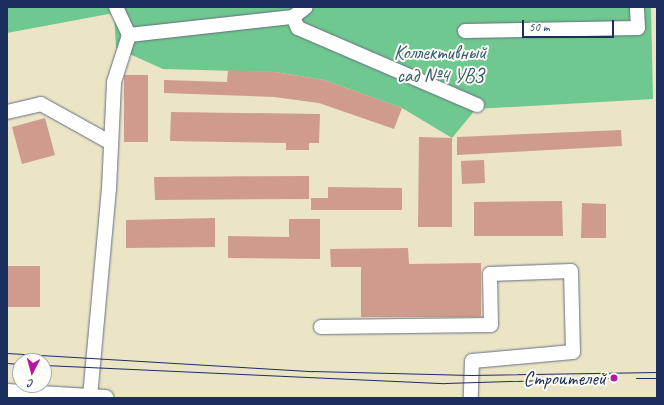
<!DOCTYPE html>
<html>
<head>
<meta charset="utf-8">
<style>
	body { margin:0 }
	#map { position:relative; width:664px; height:405px; overflow:hidden; background:#ebe5c6; font-family:Caveat,sans-serif }
	div>[style] { position:absolute }
	.green>* { inset:0; background:#6fc88f }
	.building>* { inset:0; background:#ce9b8c }
	.roads { filter:drop-shadow(0 0 1px #646f82) drop-shadow(0 0 1px #646f82) }
	.minor>* { height:14px; margin:-7px; padding:0 7px; transform-origin:7px; border-radius:7px; background:#fff }
	.major>* { height:17px; margin:-8.5px; padding:0 8.5px; transform-origin:8.5px; border-radius:8.5px; background:#fff }
	.tram>* { height:1px; margin:-0.5px; padding:0 0.5px; transform-origin:0.5px; border-radius:0.5px; background:#1b2f5e }
	.dots>* { width:11px; height:11px; translate:-50% -50%; box-sizing:border-box; border:2px solid #fdfcf7; border-radius:50% }
	span { translate:-50% -50%; white-space:nowrap; text-align:center; line-height:1.15; -webkit-text-stroke:4px #fdfcf7; paint-order:stroke }
	.park-label { font-size:20px; color:#345d6d }
	.poi-label { font-size:20px; color:#1b2f5e }
	.right { translate:-100% -50%; text-align:right }
	.frame { position:absolute; inset:0; border:8px solid #1b2f5e; pointer-events:none }
	.north { position:absolute; left:12px; top:353px; width:40px; height:40px; box-sizing:border-box; background:#fdfcf7; border:1px solid #a3aaba; border-radius:50%; rotate:186deg; font-size:11px; font-weight:700; line-height:16px; text-align:center; color:#1b2f5e }
	.north::after { content:''; display:block; margin:auto; width:14px; height:18px; background:#b5179e; clip-path:polygon(50% 0,100% 100%,50% 72%,0 100%) }
	.scale { position:absolute; left:522px; top:20px; width:92px; height:18px; box-sizing:border-box; border:2px solid #1b2f5e; border-top:0; padding-left:5px; font-size:12px; line-height:14px; white-space:nowrap; color:#1b2f5e; -webkit-text-stroke:3px #fdfcf7; paint-order:stroke }
</style>
</head>
<body>
<div id="map">
	<div class="green">
		<i style="clip-path:polygon(7px 7px,651px 7px,653px 99px,476px 109px,452px 138px,402px 108px,324px 80px,275px 72px,163px 69px,116px 48px,114px 13px,7px 33px)"></i>
	</div>
	<div class="building">
		<i style="clip-path:polygon(228px 70px,275px 72px,324px 80px,402px 108px,394px 129px,319px 103px,274px 97px,164px 93px,164px 80px,227px 82px)"></i>
		<i style="clip-path:polygon(124px 75px,148px 75px,148px 142px,124px 142px)"></i>
		<i style="clip-path:polygon(171px 112px,320px 114px,319px 143px,309px 143px,309px 150px,286px 150px,286px 143px,170px 141px)"></i>
		<i style="clip-path:polygon(45px 118px,55px 155px,22px 164px,12px 127px)"></i>
		<i style="clip-path:polygon(621px 130px,622px 146px,457px 155px,457px 137px)"></i>
		<i style="clip-path:polygon(419px 137px,452px 138px,452px 227px,418px 227px)"></i>
		<i style="clip-path:polygon(484px 160px,485px 183px,462px 184px,461px 161px)"></i>
		<i style="clip-path:polygon(309px 176px,309px 199px,155px 200px,154px 177px)"></i>
		<i style="clip-path:polygon(328px 187px,402px 188px,402px 210px,311px 210px,311px 198px,328px 198px)"></i>
		<i style="clip-path:polygon(562px 201px,563px 236px,474px 236px,474px 202px)"></i>
		<i style="clip-path:polygon(582px 203px,606px 204px,606px 238px,581px 238px)"></i>
		<i style="clip-path:polygon(215px 218px,215px 247px,126px 248px,126px 220px)"></i>
		<i style="clip-path:polygon(289px 219px,320px 219px,320px 259px,228px 258px,228px 236px,289px 237px)"></i>
		<i style="clip-path:polygon(408px 248px,409px 264px,481px 263px,481px 317px,361px 317px,361px 267px,331px 267px,330px 249px)"></i>
		<i style="clip-path:polygon(7px 266px,40px 266px,40px 307px,7px 307px)"></i>
	</div>
	<div class="roads">
		<div class="minor">
			<i style="left:116px;top:7px;width:31px;rotate:65deg"></i>
			<i style="left:293px;top:17px;width:16px;rotate:-38deg"></i>
			<i style="left:465px;top:31px;width:173px;rotate:-1deg"></i>
			<i style="left:638px;top:28px;width:21px;rotate:-93deg"></i>
			<i style="left:7px;top:112px;width:35px;rotate:-13deg"></i>
			<i style="left:41px;top:104px;width:80px;rotate:29.1deg"></i>
			<i style="left:321px;top:327px;width:170px;rotate:-0.7deg"></i>
			<i style="left:491px;top:325px;width:51px;rotate:-91.1deg"></i>
			<i style="left:490px;top:274px;width:81px;rotate:-2.1deg"></i>
			<i style="left:571px;top:271px;width:81px;rotate:88.6deg"></i>
			<i style="left:573px;top:352px;width:101px;rotate:174.9deg"></i>
			<i style="left:472px;top:361px;width:37px;rotate:92deg"></i>
			<i style="left:90px;top:397px;width:209px;rotate:-84.8deg"></i>
			<i style="left:109px;top:189px;width:107px;rotate:-87.3deg"></i>
			<i style="left:114px;top:82px;width:49px;rotate:-72.3deg"></i>
			<i style="left:129px;top:35px;width:165px;rotate:-6.3deg"></i>
			<i style="left:293px;top:17px;width:12px;rotate:66deg"></i>
			<i style="left:298px;top:28px;width:195px;rotate:23.3deg"></i>
		</div>
		<div class="major">
			<i style="left:7px;top:392px;width:98px;rotate:3.5deg"></i>
		</div>
	</div>
	<div class="tram">
		<i style="left:7px;top:353px;width:306px;rotate:3.4deg"></i>
		<i style="left:312px;top:371px;width:159px;rotate:1.4deg"></i>
		<i style="left:471px;top:375px;width:186px;rotate:-0.9deg"></i>
		<i style="left:7px;top:363px;width:13px;rotate:4deg"></i>
		<i style="left:44px;top:365px;width:401px;rotate:2.6deg"></i>
		<i style="left:445px;top:383px;width:165px;rotate:-1.7deg"></i>
		<i style="left:636px;top:378px;width:21px"></i>
	</div>
	<div class="dots">
		<i style="left:614px;top:378px;background:#b5179e"></i>
	</div>
	<div class="park-label">
		<span style="left:440px;top:64px">Коллективный<br>сад №4 УВЗ</span>
	</div>
	<div class="poi-label">
		<span class="right" style="left:606px;top:378px">Строителей</span>
	</div>
	<div class="frame"></div>
	<div class="north">С</div>
	<div class="scale">50 m</div>
</div>
</body>
</html>
